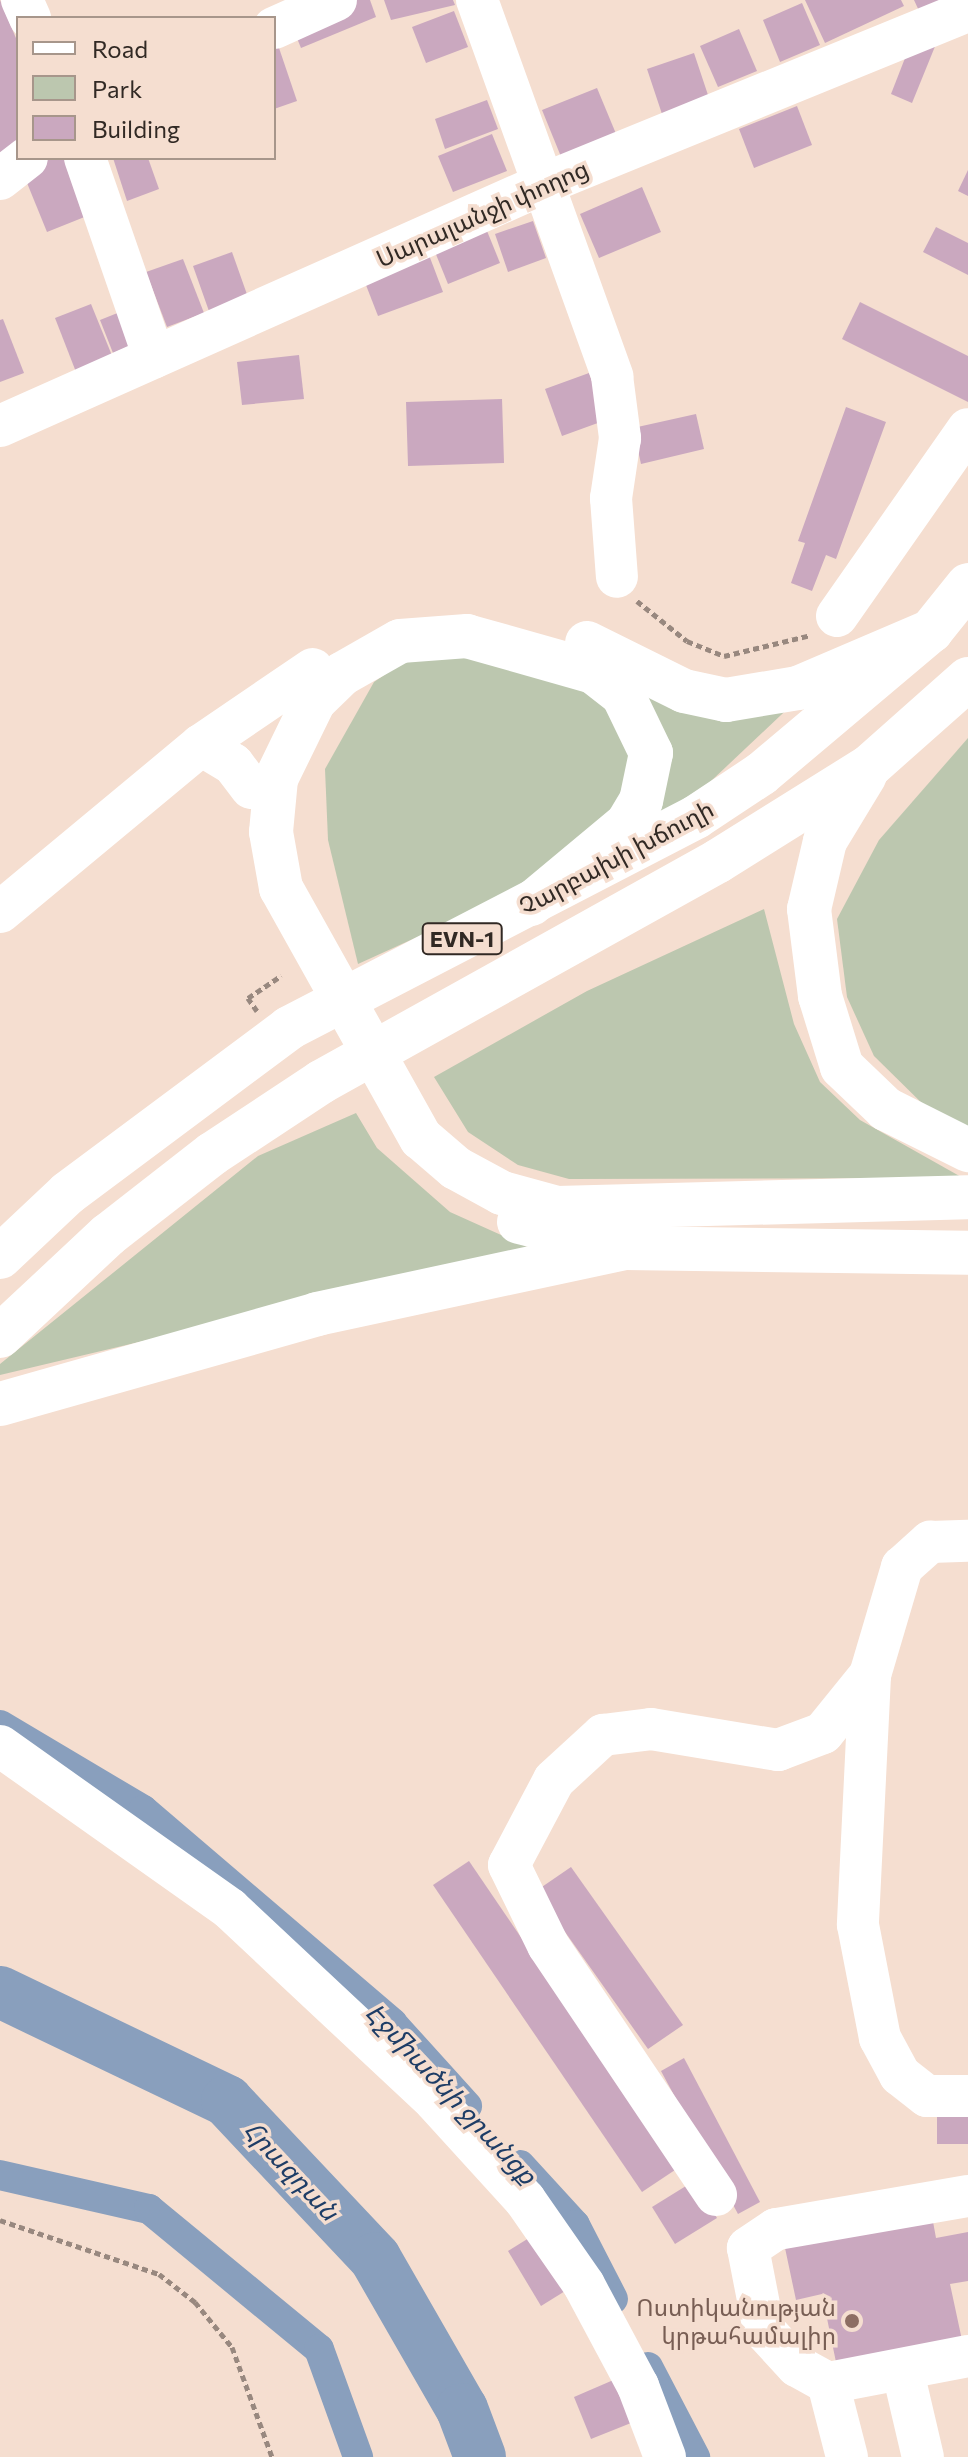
<!DOCTYPE html>
<html>
<head>
<meta charset="utf-8">
<style>
	body { margin:0 }
	#map { position:relative; width:968px; height:2457px; overflow:hidden; background:#f5ded0; font-family:Commissioner,"Noto Sans Armenian",sans-serif }
	div>[style] { position:absolute }
	.green>* { inset:0; background:#bcc7af }
	.canal>* { height:30px; margin:-15px; padding:0 15px; transform-origin:15px; border-radius:15px; background:#899fbd }
	.river>* { height:52px; margin:-26px; padding:0 26px; transform-origin:26px; border-radius:26px; background:#899fbd }
	.building>* { inset:0; background:#caa8bf }
	.path>* { height:5px; margin-top:-2.5px; transform-origin:0; background:repeating-linear-gradient(90deg,#98887f 0 6px,transparent 0 10px) }
	.minor>* { height:42px; margin:-21px; padding:0 21px; transform-origin:21px; border-radius:21px; background:#fff }
	.highway>* { height:44px; margin:-22px; padding:0 22px; transform-origin:22px; border-radius:22px; background:#fff }
	.dots>* { width:22px; height:22px; translate:-50% -50%; box-sizing:border-box; border:4px solid #f5ded0; border-radius:50% }
	span { translate:-50% -50%; white-space:nowrap; text-align:center; line-height:1.15; -webkit-text-stroke:7px #f5ded0; paint-order:stroke }
	.shield-label span { padding:2px 6px; background:#f5ded0; border:2px solid; border-radius:6px; -webkit-text-stroke-width:0 }
	.shield-label { font-size:22px; color:#312924; font-weight:700 }
	.street-label { font-size:24px; color:#312924 }
	.education-label { font-size:24px; color:#785e54 }
	.right { translate:-100% -50%; text-align:right }
	.water-label { font-size:26px; color:#1e3d66; font-style:italic }
	.legend { position:absolute; left:16px; top:16px; width:260px; height:144px; box-sizing:border-box; background:#f5ded0; border:2px solid #a7968b; margin:0; padding:10px 14px; list-style:none; font-size:24px; color:#312924 }
	.legend li { display:flex; align-items:center; gap:16px; height:40px }
	.legend b { width:40px; border:2px solid #a7968b }
</style>
</head>
<body>
<div id="map">
	<div class="green">
		<i style="clip-path:polygon(460px 646px,585px 676px,619px 708px,638px 771px,571px 867px,358px 964px,328px 840px,325px 769px,374px 682px,413px 655px)"></i>
		<i style="clip-path:polygon(633px 694px,800px 697px,710px 782px,613px 846px,647px 809px)"></i>
		<i style="clip-path:polygon(968px 738px,968px 1131px,938px 1119px,874px 1056px,847px 997px,837px 919px,879px 840px)"></i>
		<i style="clip-path:polygon(764px 909px,794px 1024px,820px 1082px,860px 1120px,963px 1178px,569px 1179px,518px 1165px,468px 1132px,434px 1077px,587px 991px)"></i>
		<i style="clip-path:polygon(356px 1113px,377px 1148px,450px 1212px,532px 1249px,0 1375px,0 1364px,258px 1156px)"></i>
	</div>
	<div class="canal">
		<i style="left:0;top:1725px;width:166px;rotate:30.7deg"></i>
		<i style="left:143px;top:1810px;width:328px;rotate:40.5deg"></i>
		<i style="left:392px;top:2023px;width:112px;rotate:47.9deg"></i>
		<i style="left:520px;top:2165px;width:81px;rotate:47.5deg"></i>
		<i style="left:575px;top:2225px;width:83px;rotate:62.8deg"></i>
		<i style="left:0;top:2175px;width:153px;rotate:12.9deg"></i>
		<i style="left:149px;top:2209px;width:220px;rotate:39.5deg"></i>
		<i style="left:319px;top:2349px;width:115px;rotate:70.1deg"></i>
		<i style="left:648px;top:2367px;width:102px;rotate:62.4deg"></i>
	</div>
	<div class="river">
		<i style="left:0;top:1992px;width:252px;rotate:25.6deg"></i>
		<i style="left:227px;top:2101px;width:216px;rotate:46.7deg"></i>
		<i style="left:375px;top:2258px;width:174px;rotate:60.1deg"></i>
		<i style="left:462px;top:2409px;width:51px;rotate:69.4deg"></i>
	</div>
	<div class="building">
		<i style="clip-path:polygon(0 0,18px 43px,18px 146px,0 153px)"></i>
		<i style="clip-path:polygon(355px 0,370px 0,376px 17px,301px 48px,292px 26px)"></i>
		<i style="clip-path:polygon(384px 0,453px 0,455px 5px,391px 20px)"></i>
		<i style="clip-path:polygon(805px 0,901px 0,904px 6px,825px 43px)"></i>
		<i style="clip-path:polygon(914px 0,945px 0,920px 13px)"></i>
		<i style="clip-path:polygon(802px 3px,820px 45px,780px 62px,763px 20px)"></i>
		<i style="clip-path:polygon(454px 11px,468px 47px,426px 63px,412px 27px)"></i>
		<i style="clip-path:polygon(739px 29px,757px 71px,718px 87px,700px 46px)"></i>
		<i style="clip-path:polygon(914px 35px,936px 44px,912px 103px,891px 94px)"></i>
		<i style="clip-path:polygon(278px 45px,297px 101px,274px 109px,274px 47px)"></i>
		<i style="clip-path:polygon(694px 53px,709px 98px,662px 114px,647px 69px)"></i>
		<i style="clip-path:polygon(597px 88px,619px 141px,564px 164px,542px 110px)"></i>
		<i style="clip-path:polygon(487px 100px,498px 129px,445px 149px,435px 119px)"></i>
		<i style="clip-path:polygon(797px 106px,812px 145px,754px 168px,739px 129px)"></i>
		<i style="clip-path:polygon(492px 134px,507px 171px,453px 192px,438px 156px)"></i>
		<i style="clip-path:polygon(50px 158px,70px 158px,92px 214px,47px 232px,25px 178px)"></i>
		<i style="clip-path:polygon(113px 158px,148px 158px,159px 189px,127px 201px)"></i>
		<i style="clip-path:polygon(968px 170px,968px 196px,958px 191px)"></i>
		<i style="clip-path:polygon(642px 187px,661px 232px,599px 258px,580px 214px)"></i>
		<i style="clip-path:polygon(533px 221px,546px 258px,508px 272px,495px 234px)"></i>
		<i style="clip-path:polygon(485px 226px,500px 263px,448px 284px,433px 247px)"></i>
		<i style="clip-path:polygon(936px 227px,968px 243px,968px 275px,923px 252px)"></i>
		<i style="clip-path:polygon(232px 252px,249px 300px,210px 314px,193px 266px)"></i>
		<i style="clip-path:polygon(429px 255px,443px 292px,378px 316px,364px 280px)"></i>
		<i style="clip-path:polygon(183px 259px,204px 313px,167px 327px,146px 272px)"></i>
		<i style="clip-path:polygon(860px 302px,968px 356px,968px 402px,842px 339px)"></i>
		<i style="clip-path:polygon(91px 304px,113px 358px,76px 372px,55px 318px)"></i>
		<i style="clip-path:polygon(125px 310px,137px 343px,113px 353px,100px 320px)"></i>
		<i style="clip-path:polygon(3px 319px,24px 373px,0 382px,0 320px)"></i>
		<i style="clip-path:polygon(299px 355px,304px 399px,242px 405px,237px 362px)"></i>
		<i style="clip-path:polygon(589px 373px,606px 420px,562px 436px,545px 389px)"></i>
		<i style="clip-path:polygon(502px 399px,504px 463px,408px 466px,406px 402px)"></i>
		<i style="clip-path:polygon(846px 407px,886px 422px,836px 559px,826px 555px,812px 591px,791px 583px,805px 543px,798px 541px)"></i>
		<i style="clip-path:polygon(696px 414px,704px 449px,641px 464px,633px 428px)"></i>
		<i style="clip-path:polygon(469px 1861px,678px 2168px,642px 2192px,433px 1885px)"></i>
		<i style="clip-path:polygon(571px 1867px,683px 2025px,648px 2049px,536px 1891px)"></i>
		<i style="clip-path:polygon(684px 2058px,760px 2202px,738px 2214px,661px 2071px)"></i>
		<i style="clip-path:polygon(968px 2116px,968px 2144px,937px 2144px,937px 2117px)"></i>
		<i style="clip-path:polygon(694px 2181px,717px 2218px,675px 2244px,652px 2207px)"></i>
		<i style="clip-path:polygon(932px 2216px,936px 2238px,968px 2232px,968px 2281px,950px 2284px,962px 2340px,837px 2367px,822px 2294px,796px 2300px,785px 2248px)"></i>
		<i style="clip-path:polygon(537px 2233px,570px 2288px,541px 2306px,508px 2251px)"></i>
		<i style="clip-path:polygon(618px 2378px,636px 2421px,591px 2439px,574px 2397px)"></i>
	</div>
	<div class="path">
		<i style="left:637px;top:601px;width:64px;rotate:38.7deg"></i>
		<i style="left:687px;top:641px;width:40px;rotate:22deg"></i>
		<i style="left:724px;top:656px;width:89px;rotate:-13.6deg"></i>
		<i style="left:257px;top:1011px;width:16px;rotate:-125deg"></i>
		<i style="left:248px;top:998px;width:40px;rotate:-34deg"></i>
		<i style="left:0;top:2220px;width:168px;rotate:18.8deg"></i>
		<i style="left:159px;top:2274px;width:46px;rotate:37.9deg"></i>
		<i style="left:195px;top:2302px;width:58px;rotate:50.6deg"></i>
		<i style="left:232px;top:2347px;width:117px;rotate:70deg"></i>
	</div>
	<div class="minor">
		<i style="left:22px;top:0;width:20px;rotate:66deg"></i>
		<i style="left:477px;top:0;width:400px;rotate:70.2deg"></i>
		<i style="left:612px;top:376px;width:63px;rotate:82.6deg"></i>
		<i style="left:620px;top:438px;width:61px;rotate:98.5deg"></i>
		<i style="left:611px;top:498px;width:79px;rotate:85.7deg"></i>
		<i style="left:274px;top:28px;width:68px;rotate:-24.3deg"></i>
		<i style="left:85px;top:158px;width:211px;rotate:70.9deg"></i>
		<i style="left:0;top:179px;width:34px;rotate:-38deg"></i>
		<i style="left:0;top:426px;width:592px;rotate:-24.01deg"></i>
		<i style="left:541px;top:185px;width:461px;rotate:-22.2deg"></i>
		<i style="left:837px;top:616px;width:228px;rotate:-55deg"></i>
		<i style="left:201px;top:745px;width:37px;rotate:31deg"></i>
		<i style="left:233px;top:764px;width:30px;rotate:53deg"></i>
		<i style="left:0;top:912px;width:261px;rotate:-39.7deg"></i>
		<i style="left:201px;top:745px;width:135px;rotate:-34.2deg"></i>
		<i style="left:870px;top:1676px;width:249px;rotate:92.8deg"></i>
		<i style="left:858px;top:1925px;width:115px;rotate:79deg"></i>
		<i style="left:880px;top:2038px;width:42px;rotate:61.6deg"></i>
		<i style="left:900px;top:2075px;width:34px;rotate:38deg"></i>
		<i style="left:927px;top:2096px;width:41px"></i>
		<i style="left:0;top:1746px;width:282px;rotate:35.3deg"></i>
		<i style="left:230px;top:1909px;width:281px;rotate:43.1deg"></i>
		<i style="left:435px;top:2101px;width:134px;rotate:47.7deg"></i>
		<i style="left:525px;top:2200px;width:103px;rotate:55.2deg"></i>
		<i style="left:584px;top:2285px;width:115px;rotate:61.9deg"></i>
		<i style="left:638px;top:2386px;width:76px;rotate:69.2deg"></i>
		<i style="left:716px;top:2195px;width:301px;rotate:-123.9deg"></i>
		<i style="left:548px;top:1945px;width:89px;rotate:-116deg"></i>
		<i style="left:509px;top:1865px;width:96px;rotate:-62.1deg"></i>
		<i style="left:554px;top:1780px;width:67px;rotate:-42.6deg"></i>
		<i style="left:603px;top:1735px;width:48px;rotate:-7.1deg"></i>
		<i style="left:651px;top:1729px;width:129px;rotate:9.4deg"></i>
		<i style="left:778px;top:1750px;width:48px;rotate:-20.7deg"></i>
		<i style="left:823px;top:1733px;width:75px;rotate:-51deg"></i>
		<i style="left:870px;top:1675px;width:113px;rotate:-73.5deg"></i>
		<i style="left:902px;top:1567px;width:38px;rotate:-42deg"></i>
		<i style="left:930px;top:1542px;width:38px;rotate:-2deg"></i>
		<i style="left:968px;top:2196px;width:195px;rotate:170.2deg"></i>
		<i style="left:776px;top:2229px;width:34px;rotate:146deg"></i>
		<i style="left:748px;top:2248px;width:84px;rotate:79deg"></i>
		<i style="left:764px;top:2330px;width:49px;rotate:47.5deg"></i>
		<i style="left:797px;top:2366px;width:35px;rotate:29deg"></i>
		<i style="left:828px;top:2383px;width:143px;rotate:-10.9deg"></i>
		<i style="left:903px;top:2372px;width:87px;rotate:76.8deg"></i>
		<i style="left:828px;top:2383px;width:76px;rotate:75.6deg"></i>
	</div>
	<div class="highway">
		<i style="left:587px;top:643px;width:108px;rotate:26.3deg"></i>
		<i style="left:684px;top:691px;width:43px;rotate:12.1deg"></i>
		<i style="left:726px;top:700px;width:73px;rotate:-9.5deg"></i>
		<i style="left:798px;top:688px;width:145px;rotate:-23.2deg"></i>
		<i style="left:865px;top:775px;width:77px;rotate:121.2deg"></i>
		<i style="left:825px;top:841px;width:70px;rotate:103.2deg"></i>
		<i style="left:809px;top:909px;width:88px;rotate:82.8deg"></i>
		<i style="left:820px;top:996px;width:74px;rotate:72.8deg"></i>
		<i style="left:842px;top:1067px;width:61px;rotate:43.7deg"></i>
		<i style="left:886px;top:1109px;width:92px;rotate:26.6deg"></i>
		<i style="left:531px;top:904px;width:125px;rotate:-39.8deg"></i>
		<i style="left:627px;top:824px;width:27px;rotate:-59deg"></i>
		<i style="left:641px;top:801px;width:49px;rotate:-78.2deg"></i>
		<i style="left:651px;top:753px;width:64px;rotate:-115.8deg"></i>
		<i style="left:623px;top:695px;width:37px;rotate:-142deg"></i>
		<i style="left:594px;top:672px;width:132px;rotate:-164.2deg"></i>
		<i style="left:467px;top:636px;width:67px;rotate:175.7deg"></i>
		<i style="left:400px;top:641px;width:67px;rotate:150.4deg"></i>
		<i style="left:342px;top:674px;width:39px;rotate:136deg"></i>
		<i style="left:314px;top:701px;width:87px;rotate:116deg"></i>
		<i style="left:276px;top:779px;width:53px;rotate:95.4deg"></i>
		<i style="left:271px;top:832px;width:57px;rotate:79.9deg"></i>
		<i style="left:281px;top:888px;width:287px;rotate:60.8deg"></i>
		<i style="left:421px;top:1138px;width:46px;rotate:40.6deg"></i>
		<i style="left:456px;top:1168px;width:52px;rotate:28.5deg"></i>
		<i style="left:502px;top:1193px;width:57px;rotate:15.3deg"></i>
		<i style="left:557px;top:1208px;width:411px;rotate:-1.5deg"></i>
		<i style="left:519px;top:1222px;width:109px;rotate:13.8deg"></i>
		<i style="left:0;top:1257px;width:93px;rotate:-43.3deg"></i>
		<i style="left:68px;top:1193px;width:276px;rotate:-36.7deg"></i>
		<i style="left:289px;top:1028px;width:458px;rotate:-27.4deg"></i>
		<i style="left:696px;top:817px;width:78px;rotate:-33.5deg"></i>
		<i style="left:761px;top:774px;width:222px;rotate:-40.1deg"></i>
		<i style="left:931px;top:631px;width:59px;rotate:-51.2deg"></i>
		<i style="left:0;top:1336px;width:148px;rotate:-43.1deg"></i>
		<i style="left:108px;top:1235px;width:132px;rotate:-37.9deg"></i>
		<i style="left:212px;top:1154px;width:131px;rotate:-33.4deg"></i>
		<i style="left:321px;top:1082px;width:454px;rotate:-29.1deg"></i>
		<i style="left:718px;top:861px;width:179px;rotate:-32deg"></i>
		<i style="left:870px;top:766px;width:131px;rotate:-41.6deg"></i>
		<i style="left:0;top:1404px;width:330px;rotate:-15.8deg"></i>
		<i style="left:317px;top:1314px;width:315px;rotate:-12.1deg"></i>
		<i style="left:625px;top:1248px;width:343px;rotate:0.8deg"></i>
	</div>
	<div class="dots">
		<i style="left:852px;top:2321px;background:#8d6e63"></i>
	</div>
	<div class="shield-label">
		<span style="left:462px;top:939px">EVN-1</span>
	</div>
	<div class="street-label">
		<span style="left:482px;top:213px;rotate:-24deg">Սարալանջի փողոց</span>
		<span style="left:616px;top:857px;rotate:-28deg">Չարբախի խճուղի</span>
	</div>
	<div class="education-label">
		<span class="right" style="left:836px;top:2321px">Ոստիկանության<br>կրթահամալիր</span>
	</div>
	<div class="water-label">
		<span style="left:452px;top:2093px;rotate:47deg">Էջմիածնի ջրանցք</span>
		<span style="left:292px;top:2170px;rotate:47deg">Հրազդան</span>
	</div>
	<ul class="legend">
	<li><b style="height:10px;background:#fff"></b>Road</li>
	<li><b style="height:22px;background:#bcc7af"></b>Park</li>
	<li><b style="height:22px;background:#caa8bf"></b>Building</li>
	</ul>
</div>
</body>
</html>
